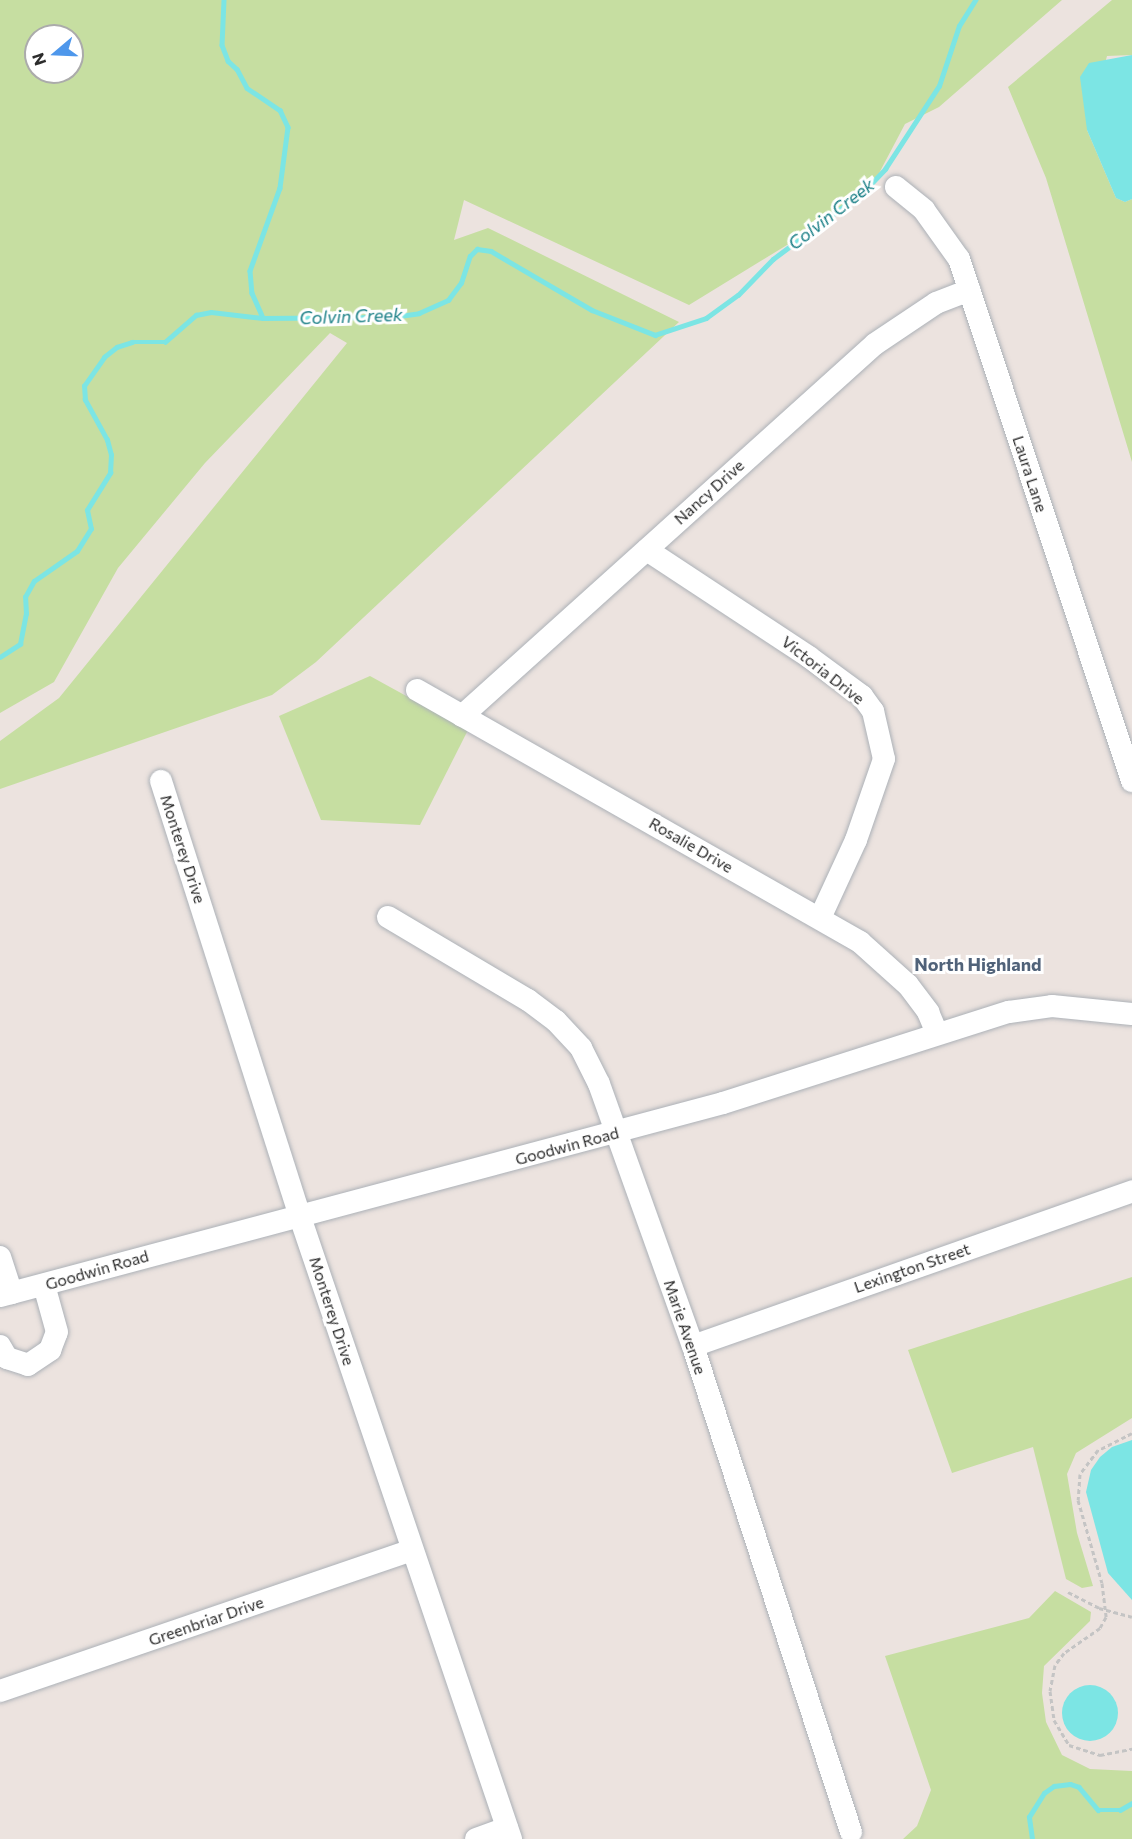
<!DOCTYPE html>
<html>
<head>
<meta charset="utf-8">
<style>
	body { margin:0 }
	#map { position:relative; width:1132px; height:1839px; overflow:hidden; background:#ece3df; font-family:Commissioner,sans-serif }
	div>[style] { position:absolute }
	.green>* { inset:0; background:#c6dea1 }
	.water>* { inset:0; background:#7ce5e4 }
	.round { border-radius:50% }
	.stream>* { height:4.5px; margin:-2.25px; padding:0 2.25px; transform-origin:2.25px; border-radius:2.25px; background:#7ce5e4 }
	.path>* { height:3px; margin-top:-1.5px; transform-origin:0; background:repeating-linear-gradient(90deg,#c4c4c4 0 4.5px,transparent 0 7.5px) }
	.roads { filter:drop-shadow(0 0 2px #acb1b7) drop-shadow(0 0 2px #acb1b7) }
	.minor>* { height:22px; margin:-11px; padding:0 11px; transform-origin:11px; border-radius:11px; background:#fff }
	span { translate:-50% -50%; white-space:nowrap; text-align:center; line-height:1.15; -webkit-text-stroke:6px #fff; paint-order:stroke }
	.street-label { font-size:16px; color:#2c2c2c }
	.water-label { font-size:18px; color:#187e85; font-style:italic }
	.neighbourhood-label { font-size:18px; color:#506279; font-weight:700 }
	.north { position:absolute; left:24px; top:24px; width:60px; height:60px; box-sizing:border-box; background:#fff; border:2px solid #ababab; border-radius:50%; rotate:251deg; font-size:16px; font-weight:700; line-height:24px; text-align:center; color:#2c2c2c }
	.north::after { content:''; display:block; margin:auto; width:21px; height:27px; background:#4e97eb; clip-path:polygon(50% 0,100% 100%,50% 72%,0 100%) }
</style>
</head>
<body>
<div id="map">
	<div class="green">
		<i style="clip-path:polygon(evenodd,0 0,1062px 0,939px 107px,905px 124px,867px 196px,689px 305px,464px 200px,454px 240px,488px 228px,679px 322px,316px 662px,272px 695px,0 789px,0 741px,59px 698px,347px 343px,330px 333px,205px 463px,118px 568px,54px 682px,0 713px,0 0,36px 36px,72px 36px,72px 72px,36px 72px,36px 36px)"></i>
		<i style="clip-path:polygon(1112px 0,1132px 0,1132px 55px,1107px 56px,1087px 130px,1116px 198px,1125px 202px,1132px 199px,1132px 462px,1046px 178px,1008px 87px)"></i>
		<i style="clip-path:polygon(370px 676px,468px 730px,420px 825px,321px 820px,279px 716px)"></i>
		<i style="clip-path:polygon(1132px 1277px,1132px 1418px,1076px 1453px,1067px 1474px,1077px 1533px,1093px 1586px,1082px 1588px,1066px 1579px,1033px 1447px,952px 1473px,908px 1350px)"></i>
		<i style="clip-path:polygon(1055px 1591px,1091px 1612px,1090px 1621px,1044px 1666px,1042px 1693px,1046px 1722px,1062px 1755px,1090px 1769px,1132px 1771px,1132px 1839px,903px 1839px,917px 1826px,931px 1790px,885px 1656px,1029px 1618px)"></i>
	</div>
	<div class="water">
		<i style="clip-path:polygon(1132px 55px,1132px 199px,1125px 202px,1116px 198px,1087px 130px,1080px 77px,1089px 63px)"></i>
		<i style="clip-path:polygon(1132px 1440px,1132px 1600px,1108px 1573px,1086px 1492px,1091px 1470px,1100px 1457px,1112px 1447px)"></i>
		<i class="round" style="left:1062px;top:1685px;width:56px;height:56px"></i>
	</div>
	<div class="stream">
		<i style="left:224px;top:0;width:45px;rotate:92.5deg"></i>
		<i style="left:222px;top:45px;width:17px;rotate:69deg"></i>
		<i style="left:228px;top:61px;width:12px;rotate:42deg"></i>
		<i style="left:237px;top:69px;width:21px;rotate:62deg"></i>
		<i style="left:247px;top:88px;width:40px;rotate:34deg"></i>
		<i style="left:280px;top:110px;width:19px;rotate:65deg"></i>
		<i style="left:288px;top:127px;width:62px;rotate:97.5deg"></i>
		<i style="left:280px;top:188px;width:88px;rotate:109.9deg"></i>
		<i style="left:250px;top:271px;width:22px;rotate:85deg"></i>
		<i style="left:252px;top:293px;width:27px;rotate:66deg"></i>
		<i style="left:0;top:657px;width:24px;rotate:-33deg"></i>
		<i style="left:20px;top:644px;width:31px;rotate:-79deg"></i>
		<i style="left:26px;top:614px;width:17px;rotate:-93deg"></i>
		<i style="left:25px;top:597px;width:18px;rotate:-61deg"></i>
		<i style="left:34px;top:581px;width:52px;rotate:-34.9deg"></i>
		<i style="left:77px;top:551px;width:26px;rotate:-58deg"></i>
		<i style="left:91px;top:529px;width:19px;rotate:-102deg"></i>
		<i style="left:87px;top:510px;width:44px;rotate:-58.1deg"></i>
		<i style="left:110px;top:473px;width:18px;rotate:-87deg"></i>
		<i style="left:111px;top:455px;width:16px;rotate:-105deg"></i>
		<i style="left:107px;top:440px;width:46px;rotate:-118.8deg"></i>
		<i style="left:85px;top:400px;width:14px;rotate:-94deg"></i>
		<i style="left:84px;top:386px;width:35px;rotate:-55deg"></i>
		<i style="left:104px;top:357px;width:16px;rotate:-38deg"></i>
		<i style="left:117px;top:347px;width:16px;rotate:-18deg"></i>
		<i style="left:132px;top:342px;width:33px"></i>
		<i style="left:165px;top:342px;width:41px;rotate:-41.1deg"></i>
		<i style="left:196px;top:315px;width:15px;rotate:-11deg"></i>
		<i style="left:211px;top:312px;width:52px;rotate:6.6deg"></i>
		<i style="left:263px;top:318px;width:129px;rotate:-0.4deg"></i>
		<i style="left:392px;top:317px;width:27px;rotate:-8deg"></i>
		<i style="left:419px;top:313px;width:32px;rotate:-24deg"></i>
		<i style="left:448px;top:300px;width:21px;rotate:-53deg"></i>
		<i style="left:461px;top:283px;width:28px;rotate:-72deg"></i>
		<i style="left:470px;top:256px;width:10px;rotate:-45deg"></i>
		<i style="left:477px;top:249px;width:14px;rotate:8deg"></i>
		<i style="left:491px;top:251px;width:117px;rotate:30.3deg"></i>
		<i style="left:592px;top:310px;width:68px;rotate:21.6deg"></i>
		<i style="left:655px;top:335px;width:54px;rotate:-18.4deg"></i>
		<i style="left:706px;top:318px;width:39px;rotate:-36deg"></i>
		<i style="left:738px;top:295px;width:50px;rotate:-45.8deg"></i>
		<i style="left:773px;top:259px;width:112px;rotate:-36.7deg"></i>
		<i style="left:863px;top:192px;width:32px;rotate:-46deg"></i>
		<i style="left:885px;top:169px;width:99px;rotate:-57deg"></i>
		<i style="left:939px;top:86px;width:63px;rotate:-71.6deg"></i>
		<i style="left:959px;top:26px;width:31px;rotate:-58deg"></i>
		<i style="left:1032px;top:1839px;width:22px;rotate:-98deg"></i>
		<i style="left:1029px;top:1817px;width:28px;rotate:-58deg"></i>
		<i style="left:1044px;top:1793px;width:12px;rotate:-35deg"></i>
		<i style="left:1054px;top:1786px;width:16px;rotate:-7deg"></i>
		<i style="left:1070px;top:1784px;width:9px;rotate:18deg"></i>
		<i style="left:1079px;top:1787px;width:30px;rotate:50deg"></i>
		<i style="left:1098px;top:1810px;width:22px"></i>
		<i style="left:1120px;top:1810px;width:14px;rotate:-30deg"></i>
	</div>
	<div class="path">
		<i style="left:1132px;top:1433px;width:38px;rotate:153deg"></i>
		<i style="left:1098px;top:1450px;width:30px;rotate:127deg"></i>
		<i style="left:1080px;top:1474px;width:26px;rotate:94deg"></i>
		<i style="left:1078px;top:1500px;width:86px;rotate:73.9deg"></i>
		<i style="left:1102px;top:1583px;width:34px;rotate:83deg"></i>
		<i style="left:1106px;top:1617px;width:13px;rotate:119deg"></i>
		<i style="left:1100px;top:1628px;width:44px;rotate:145.2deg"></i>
		<i style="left:1064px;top:1653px;width:15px;rotate:127deg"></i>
		<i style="left:1055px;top:1665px;width:26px;rotate:101deg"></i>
		<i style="left:1050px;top:1691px;width:29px;rotate:82deg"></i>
		<i style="left:1054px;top:1720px;width:29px;rotate:59deg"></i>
		<i style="left:1069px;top:1745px;width:33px;rotate:18deg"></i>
		<i style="left:1100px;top:1755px;width:33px;rotate:-11deg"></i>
		<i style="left:1068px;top:1592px;width:35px;rotate:27deg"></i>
		<i style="left:1099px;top:1608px;width:34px;rotate:15deg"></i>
	</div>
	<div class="roads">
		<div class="minor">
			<i style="left:896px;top:187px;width:36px;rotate:39deg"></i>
			<i style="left:924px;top:210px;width:60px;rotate:54.5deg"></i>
			<i style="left:959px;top:259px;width:550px;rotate:71.66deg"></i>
			<i style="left:647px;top:550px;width:194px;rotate:33.4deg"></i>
			<i style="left:809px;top:657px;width:66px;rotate:36.3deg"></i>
			<i style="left:862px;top:696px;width:19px;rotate:54deg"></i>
			<i style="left:873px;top:711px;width:49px;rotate:77.1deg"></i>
			<i style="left:884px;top:759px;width:86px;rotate:109.1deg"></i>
			<i style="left:856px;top:840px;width:86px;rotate:114.8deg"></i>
			<i style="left:417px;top:690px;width:510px;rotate:29.63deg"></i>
			<i style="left:860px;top:942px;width:64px;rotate:41.9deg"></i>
			<i style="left:908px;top:985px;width:34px;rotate:53deg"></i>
			<i style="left:928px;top:1012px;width:23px;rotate:67deg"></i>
			<i style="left:462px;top:716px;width:556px;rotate:-42.01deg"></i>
			<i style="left:875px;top:344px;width:73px;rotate:-33.9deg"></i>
			<i style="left:936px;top:303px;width:36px;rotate:-21deg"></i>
			<i style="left:161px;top:781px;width:454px;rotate:72.3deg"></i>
			<i style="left:299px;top:1214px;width:660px;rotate:71.26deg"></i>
			<i style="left:388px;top:917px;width:163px;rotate:30.7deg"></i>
			<i style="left:528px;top:1000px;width:35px;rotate:37deg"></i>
			<i style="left:556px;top:1021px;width:37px;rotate:47deg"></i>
			<i style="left:581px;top:1048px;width:40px;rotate:63.4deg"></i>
			<i style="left:599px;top:1084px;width:278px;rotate:70.3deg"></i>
			<i style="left:693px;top:1346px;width:511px;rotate:71.99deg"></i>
			<i style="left:0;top:1257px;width:38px;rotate:72deg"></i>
			<i style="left:0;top:1296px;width:748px;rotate:-14.95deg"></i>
			<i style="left:723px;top:1103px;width:300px;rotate:-17.7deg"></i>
			<i style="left:1009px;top:1012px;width:43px;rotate:-7.9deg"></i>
			<i style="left:1052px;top:1006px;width:80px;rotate:5.7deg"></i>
			<i style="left:0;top:1346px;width:14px;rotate:60deg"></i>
			<i style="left:7px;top:1358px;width:22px;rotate:18deg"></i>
			<i style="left:28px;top:1365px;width:27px;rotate:-34deg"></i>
			<i style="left:50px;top:1350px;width:19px;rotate:-69deg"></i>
			<i style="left:57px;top:1332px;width:49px;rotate:-105.5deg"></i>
			<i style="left:693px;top:1346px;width:466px;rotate:-19.4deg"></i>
			<i style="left:0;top:1691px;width:435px;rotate:-18.9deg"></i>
			<i style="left:476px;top:1839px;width:33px;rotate:-20deg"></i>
		</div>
	</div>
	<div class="street-label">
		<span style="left:1030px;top:474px;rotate:72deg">Laura Lane</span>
		<span style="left:709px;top:492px;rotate:-42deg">Nancy Drive</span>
		<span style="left:823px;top:670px;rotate:38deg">Victoria Drive</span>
		<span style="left:691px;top:845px;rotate:30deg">Rosalie Drive</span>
		<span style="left:183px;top:849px;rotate:72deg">Monterey Drive</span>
		<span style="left:567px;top:1146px;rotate:-15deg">Goodwin Road</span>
		<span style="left:912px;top:1268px;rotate:-19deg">Lexington Street</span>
		<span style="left:97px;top:1270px;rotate:-16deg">Goodwin Road</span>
		<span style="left:332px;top:1311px;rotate:72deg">Monterey Drive</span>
		<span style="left:685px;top:1327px;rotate:71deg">Marie Avenue</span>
		<span style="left:206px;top:1621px;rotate:-19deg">Greenbriar Drive</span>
	</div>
	<div class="water-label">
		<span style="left:831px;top:214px;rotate:-38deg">Colvin Creek</span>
		<span style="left:351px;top:316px;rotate:-2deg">Colvin Creek</span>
	</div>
	<div class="neighbourhood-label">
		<span style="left:978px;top:964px">North Highland</span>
	</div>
	<div class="north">N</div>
</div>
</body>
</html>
